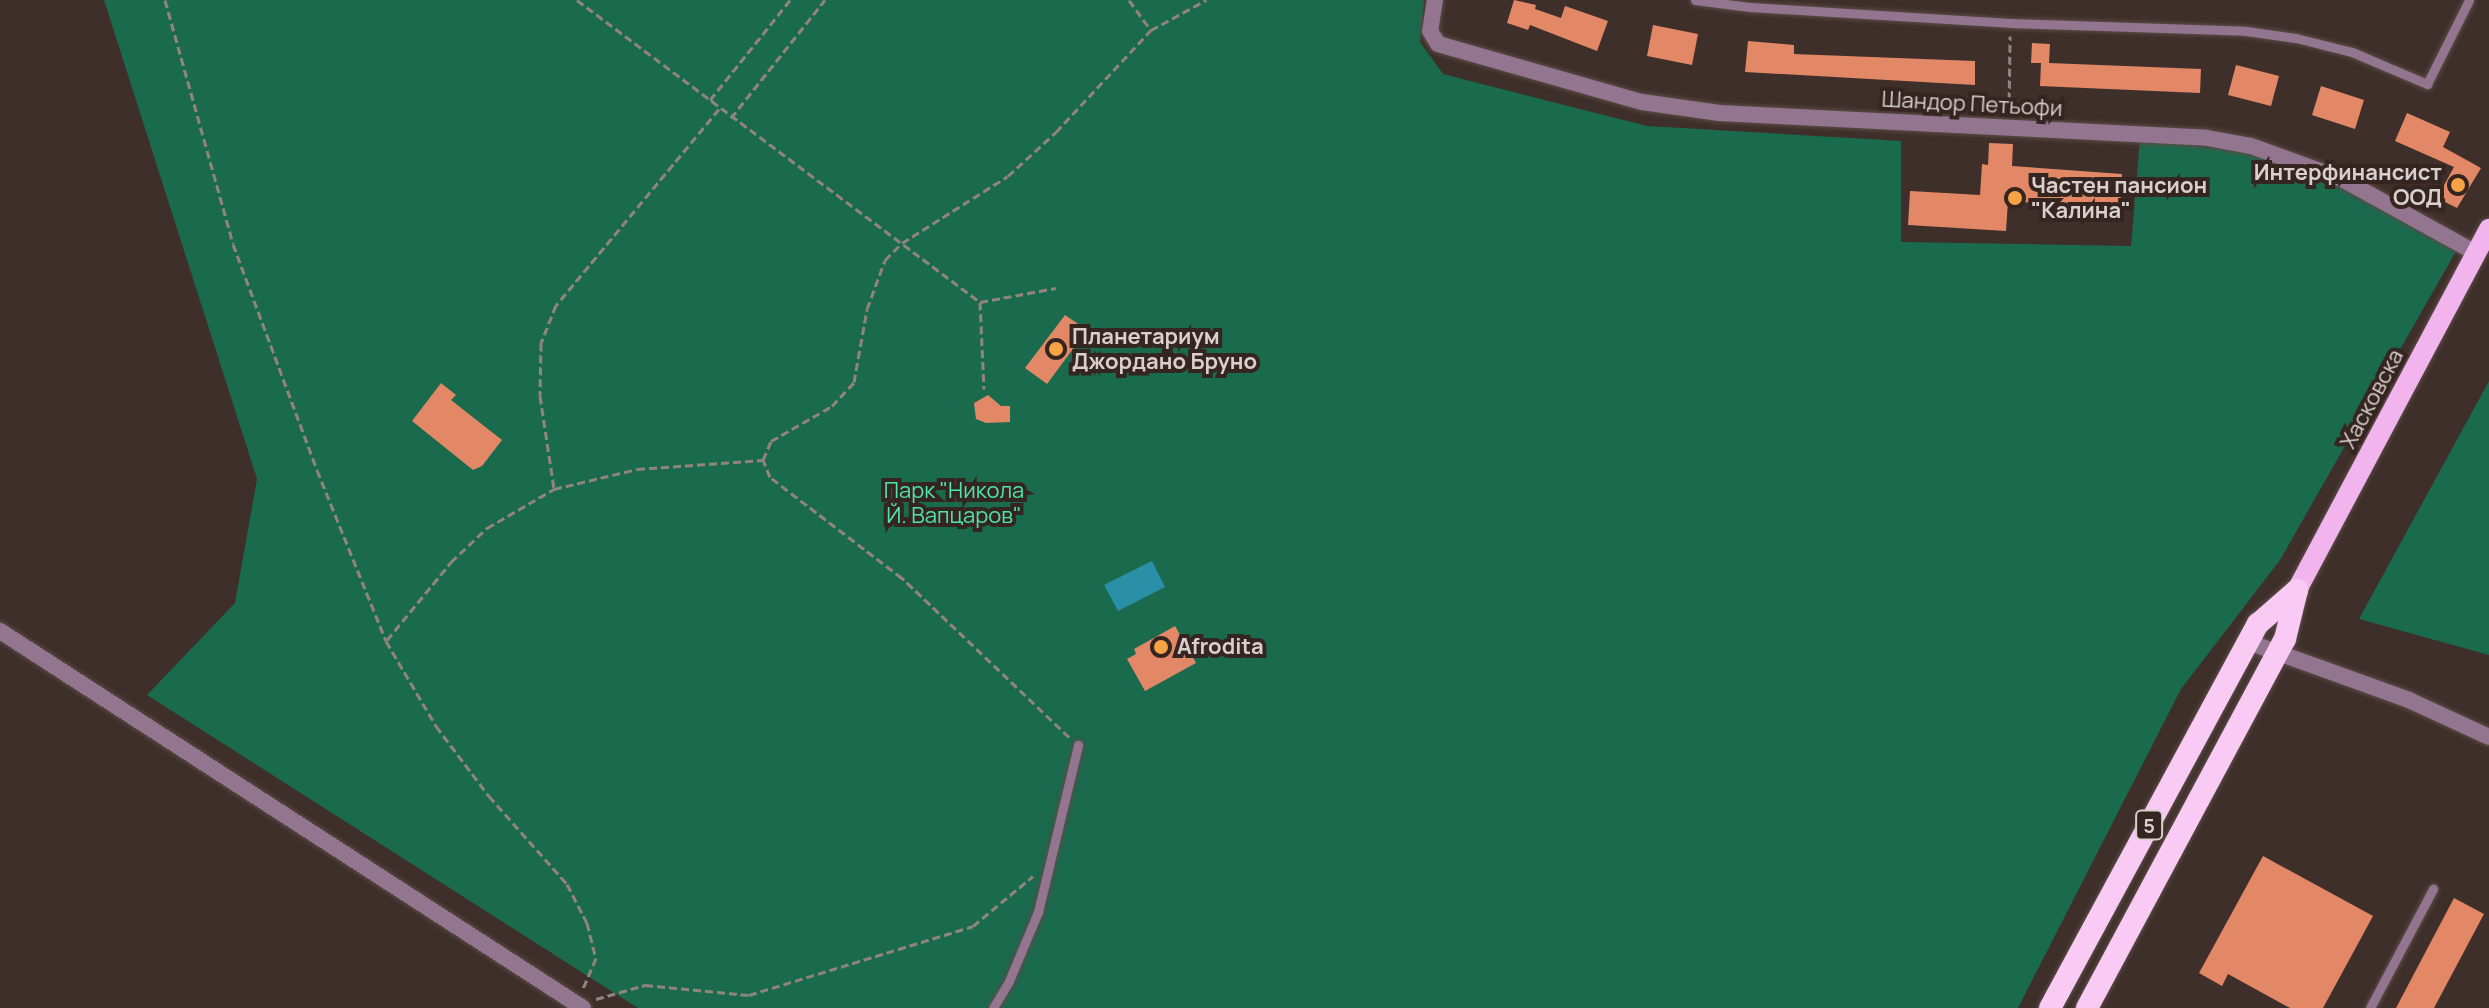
<!DOCTYPE html>
<html>
<head>
<meta charset="utf-8">
<style>
	body { margin:0 }
	#map { position:relative; width:2489px; height:1008px; overflow:hidden; background:#3f2f2a; font-family:Manrope,sans-serif }
	div>[style] { position:absolute }
	.green>* { inset:0; background:#1a6a4d }
	.water>* { inset:0; background:#2990a8 }
	.building>* { inset:0; background:#e38866 }
	.path>* { height:3px; margin-top:-1.5px; transform-origin:0; background:repeating-linear-gradient(90deg,#918480 0 8px,transparent 0 12px) }
	.roads { filter:drop-shadow(0 0 2px #5b4c47) drop-shadow(0 0 2px #5b4c47) }
	.service>* { height:9px; margin:-4.5px; padding:0 4.5px; transform-origin:4.5px; border-radius:4.5px; background:#937590 }
	.minor>* { height:16px; margin:-8px; padding:0 8px; transform-origin:8px; border-radius:8px; background:#937590 }
	.primary>* { height:20px; margin:-10px; padding:0 10px; transform-origin:10px; border-radius:10px; background:#f2b4ed }
	.trunk>* { height:22px; margin:-11px; padding:0 11px; transform-origin:11px; border-radius:11px; background:#f8caf4 }
	.dots>* { width:22px; height:22px; translate:-50% -50%; box-sizing:border-box; border:4px solid #352520; border-radius:50% }
	span { translate:-50% -50%; white-space:nowrap; text-align:center; line-height:1.15; -webkit-text-stroke:8px #352520; paint-order:stroke }
	.shield-label span { padding:2px 6px; background:#352520; border:2px solid; border-radius:6px; -webkit-text-stroke-width:0 }
	.shield-label { font-size:20px; color:#dacfcc; font-weight:700 }
	.street-label { font-size:22px; color:#dacfcc }
	.poi-label { font-size:22px; color:#dacfcc; font-weight:700 }
	.right { translate:-100% -50%; text-align:right }
	.left { translate:0 -50%; text-align:left }
	.park-label { font-size:22px; color:#4de4aa }
</style>
</head>
<body>
<div id="map">
	<div class="green">
		<i style="clip-path:polygon(104px 0,1424px 0,1420px 42px,1443px 74px,1647px 126px,1901px 141px,1901px 242px,2131px 246px,2140px 139px,2268px 155px,2339px 181px,2459px 246px,2280px 560px,2181px 689px,2018px 1008px,638px 1008px,147px 695px,235px 603px,257px 479px)"></i>
		<i style="clip-path:polygon(2489px 381px,2489px 655px,2359px 619px)"></i>
	</div>
	<div class="water">
		<i style="clip-path:polygon(1152px 561px,1165px 587px,1118px 611px,1104px 585px)"></i>
	</div>
	<div class="building">
		<i style="clip-path:polygon(1514px 0,1536px 5px,1535px 9px,1561px 18px,1565px 6px,1608px 21px,1597px 51px,1530px 25px,1528px 30px,1507px 23px)"></i>
		<i style="clip-path:polygon(1653px 25px,1698px 34px,1692px 65px,1647px 56px)"></i>
		<i style="clip-path:polygon(1748px 41px,1794px 45px,1794px 54px,1975px 61px,1975px 85px,1745px 72px)"></i>
		<i style="clip-path:polygon(2032px 43px,2050px 44px,2049px 63px,2201px 69px,2200px 93px,2040px 86px,2041px 63px,2031px 63px)"></i>
		<i style="clip-path:polygon(2236px 65px,2279px 76px,2271px 106px,2228px 95px)"></i>
		<i style="clip-path:polygon(2321px 86px,2364px 100px,2355px 129px,2312px 115px)"></i>
		<i style="clip-path:polygon(2407px 113px,2450px 132px,2443px 147px,2481px 168px,2457px 208px,2437px 198px,2454px 167px,2395px 141px)"></i>
		<i style="clip-path:polygon(1989px 143px,2013px 144px,2012px 166px,2122px 174px,2120px 209px,2008px 201px,2006px 231px,1908px 225px,1910px 191px,1980px 195px,1982px 164px,1988px 165px)"></i>
		<i style="clip-path:polygon(1065px 315px,1087px 330px,1047px 384px,1025px 368px)"></i>
		<i style="clip-path:polygon(441px 383px,456px 395px,451px 400px,502px 440px,482px 466px,473px 470px,412px 421px)"></i>
		<i style="clip-path:polygon(988px 395px,1001px 406px,1010px 406px,1010px 422px,986px 423px,976px 419px,974px 403px)"></i>
		<i style="clip-path:polygon(1175px 626px,1196px 663px,1145px 691px,1127px 659px,1136px 654px,1134px 649px)"></i>
		<i style="clip-path:polygon(2263px 856px,2373px 916px,2323px 1008px,2290px 1008px,2228px 974px,2222px 986px,2199px 973px)"></i>
		<i style="clip-path:polygon(2454px 898px,2484px 914px,2434px 1008px,2396px 1008px)"></i>
	</div>
	<div class="path">
		<i style="left:165px;top:0;width:253px;rotate:74.4deg"></i>
		<i style="left:233px;top:244px;width:241px;rotate:69.6deg"></i>
		<i style="left:317px;top:470px;width:184px;rotate:68deg"></i>
		<i style="left:386px;top:641px;width:99px;rotate:59.5deg"></i>
		<i style="left:436px;top:726px;width:88px;rotate:52.9deg"></i>
		<i style="left:489px;top:796px;width:118px;rotate:48.4deg"></i>
		<i style="left:567px;top:884px;width:44px;rotate:62.9deg"></i>
		<i style="left:587px;top:923px;width:36px;rotate:76deg"></i>
		<i style="left:596px;top:958px;width:34px;rotate:113deg"></i>
		<i style="left:577px;top:0;width:504px;rotate:36.85deg"></i>
		<i style="left:980px;top:302px;width:87px;rotate:87.4deg"></i>
		<i style="left:1129px;top:0;width:37px;rotate:54deg"></i>
		<i style="left:710px;top:100px;width:128px;rotate:-51.3deg"></i>
		<i style="left:719px;top:109px;width:255px;rotate:129.7deg"></i>
		<i style="left:556px;top:305px;width:41px;rotate:111.5deg"></i>
		<i style="left:541px;top:343px;width:53px;rotate:91.1deg"></i>
		<i style="left:540px;top:396px;width:94px;rotate:81.4deg"></i>
		<i style="left:554px;top:489px;width:85px;rotate:-13.5deg"></i>
		<i style="left:637px;top:469px;width:126px;rotate:-4.1deg"></i>
		<i style="left:2009px;top:112px;width:76px;rotate:-89.2deg"></i>
		<i style="left:731px;top:118px;width:151px;rotate:-51.5deg"></i>
		<i style="left:980px;top:302px;width:77px;rotate:-10.4deg"></i>
		<i style="left:387px;top:640px;width:101px;rotate:-50.6deg"></i>
		<i style="left:451px;top:562px;width:50px;rotate:-43.4deg"></i>
		<i style="left:487px;top:528px;width:78px;rotate:-30.2deg"></i>
		<i style="left:1069px;top:737px;width:231px;rotate:-136.4deg"></i>
		<i style="left:902px;top:578px;width:166px;rotate:-142.6deg"></i>
		<i style="left:770px;top:477px;width:18px;rotate:-112deg"></i>
		<i style="left:763px;top:460px;width:21px;rotate:-67deg"></i>
		<i style="left:771px;top:441px;width:70px;rotate:-29.8deg"></i>
		<i style="left:832px;top:406px;width:33px;rotate:-47deg"></i>
		<i style="left:854px;top:382px;width:74px;rotate:-79.9deg"></i>
		<i style="left:867px;top:309px;width:52px;rotate:-69.8deg"></i>
		<i style="left:885px;top:260px;width:24px;rotate:-45deg"></i>
		<i style="left:902px;top:243px;width:125px;rotate:-32.3deg"></i>
		<i style="left:1008px;top:176px;width:65px;rotate:-42.5deg"></i>
		<i style="left:1056px;top:132px;width:139px;rotate:-47deg"></i>
		<i style="left:1151px;top:30px;width:63px;rotate:-28.6deg"></i>
		<i style="left:596px;top:999px;width:51px;rotate:-15.9deg"></i>
		<i style="left:645px;top:985px;width:104px;rotate:5.5deg"></i>
		<i style="left:749px;top:995px;width:234px;rotate:-17.1deg"></i>
		<i style="left:973px;top:926px;width:78px;rotate:-39.8deg"></i>
	</div>
	<div class="roads">
		<div class="service">
			<i style="left:1695px;top:0;width:55px;rotate:7.3deg"></i>
			<i style="left:1750px;top:7px;width:260px;rotate:3.5deg"></i>
			<i style="left:2010px;top:23px;width:236px;rotate:1.9deg"></i>
			<i style="left:2246px;top:31px;width:50px;rotate:8deg"></i>
			<i style="left:2296px;top:38px;width:58px;rotate:14deg"></i>
			<i style="left:2352px;top:52px;width:82px;rotate:23.1deg"></i>
			<i style="left:2427px;top:84px;width:94px;rotate:-63.4deg"></i>
			<i style="left:993px;top:1008px;width:31px;rotate:-59deg"></i>
			<i style="left:1009px;top:981px;width:75px;rotate:-67.2deg"></i>
			<i style="left:1038px;top:912px;width:172px;rotate:-76.5deg"></i>
			<i style="left:2370px;top:1008px;width:135px;rotate:-62.1deg"></i>
		</div>
		<div class="minor">
			<i style="left:1435px;top:0;width:31px;rotate:99deg"></i>
			<i style="left:1430px;top:31px;width:15px;rotate:58deg"></i>
			<i style="left:1438px;top:44px;width:212px;rotate:15.9deg"></i>
			<i style="left:1642px;top:102px;width:78px;rotate:8.1deg"></i>
			<i style="left:1719px;top:113px;width:489px;rotate:2.9deg"></i>
			<i style="left:2207px;top:138px;width:45px;rotate:10.3deg"></i>
			<i style="left:2251px;top:146px;width:97px;rotate:19.9deg"></i>
			<i style="left:2342px;top:179px;width:153px;rotate:28.9deg"></i>
			<i style="left:0;top:631px;width:694px;rotate:32.89deg"></i>
			<i style="left:2248px;top:642px;width:171px;rotate:19.8deg"></i>
			<i style="left:2409px;top:700px;width:88px;rotate:24.8deg"></i>
		</div>
		<div class="primary">
			<i style="left:2297px;top:590px;width:409px;rotate:-62deg"></i>
		</div>
		<div class="trunk">
			<i style="left:2050px;top:1008px;width:437px;rotate:-61.6deg"></i>
			<i style="left:2258px;top:624px;width:52px;rotate:-41.1deg"></i>
			<i style="left:2087px;top:1008px;width:419px;rotate:-61.8deg"></i>
			<i style="left:2285px;top:639px;width:50px;rotate:-76.2deg"></i>
		</div>
	</div>
	<div class="dots">
		<i style="left:2458px;top:185px;background:#f5a345"></i>
		<i style="left:2015px;top:198px;background:#f5a345"></i>
		<i style="left:1056px;top:349px;background:#f5a345"></i>
		<i style="left:1161px;top:647px;background:#f5a345"></i>
	</div>
	<div class="shield-label">
		<span style="left:2149px;top:825px">5</span>
	</div>
	<div class="street-label">
		<span style="left:1972px;top:104px;rotate:3deg">Шандор Петьофи</span>
		<span style="left:2372px;top:399px;rotate:-62deg">Хасковска</span>
	</div>
	<div class="poi-label">
		<span class="right" style="left:2442px;top:185px">Интерфинансист<br>ООД</span>
		<span class="left" style="left:2031px;top:198px">Частен пансион<br>"Калина"</span>
		<span class="left" style="left:1072px;top:349px">Планетариум<br>Джордано Бруно</span>
		<span class="left" style="left:1177px;top:647px">Afrodita</span>
	</div>
	<div class="park-label">
		<span style="left:954px;top:503px">Парк "Никола<br>Й. Вапцаров"</span>
	</div>
</div>
</body>
</html>
